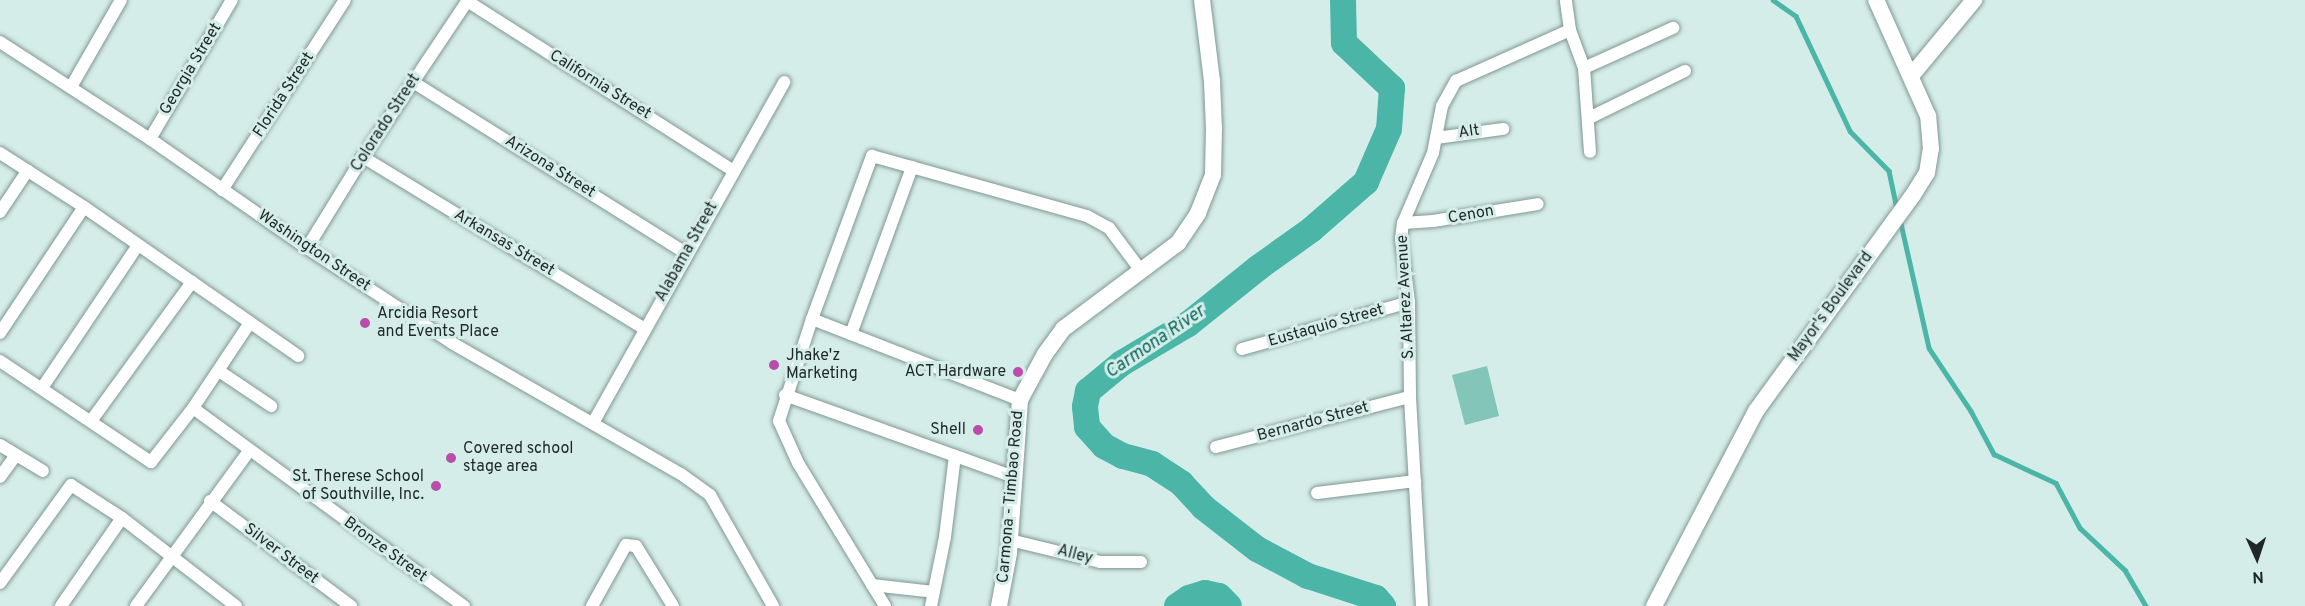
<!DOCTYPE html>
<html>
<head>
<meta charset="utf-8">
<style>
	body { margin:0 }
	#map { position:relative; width:2305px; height:606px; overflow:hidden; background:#d5ede9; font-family:Overpass,sans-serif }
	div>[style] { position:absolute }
	.green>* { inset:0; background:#84c5ba }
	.stream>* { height:4.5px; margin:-2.25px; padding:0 2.25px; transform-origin:2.25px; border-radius:2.25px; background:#4bb6a7 }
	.river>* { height:26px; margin:-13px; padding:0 13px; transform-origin:13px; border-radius:13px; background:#4bb6a7 }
	.roads { filter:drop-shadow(0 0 2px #819793) drop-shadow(0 0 2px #819793) }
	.minor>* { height:12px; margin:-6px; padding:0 6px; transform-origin:6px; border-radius:6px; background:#fff }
	.secondary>* { height:16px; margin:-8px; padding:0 8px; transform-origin:8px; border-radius:8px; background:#fff }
	.dots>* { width:16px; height:16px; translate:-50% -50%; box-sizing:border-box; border:3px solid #d5ede9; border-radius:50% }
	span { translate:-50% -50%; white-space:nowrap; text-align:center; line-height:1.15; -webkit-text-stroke:6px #d5ede9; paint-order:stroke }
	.street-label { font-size:16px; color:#1f2826 }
	.poi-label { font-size:16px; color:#1f2826 }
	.left { translate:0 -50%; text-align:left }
	.right { translate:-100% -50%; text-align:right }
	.water-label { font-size:18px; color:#0e665c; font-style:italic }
	.north { position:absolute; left:2227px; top:528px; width:60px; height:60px; -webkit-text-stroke:4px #d5ede9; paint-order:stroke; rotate:177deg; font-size:16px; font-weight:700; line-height:24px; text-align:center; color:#1f2826 }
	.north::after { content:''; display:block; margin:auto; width:21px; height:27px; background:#1f2826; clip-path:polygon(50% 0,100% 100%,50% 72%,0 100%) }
</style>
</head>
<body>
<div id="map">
	<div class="green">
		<i style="clip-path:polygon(1487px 366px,1499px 416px,1465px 425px,1452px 375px)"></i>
	</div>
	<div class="stream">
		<i style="left:1773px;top:0;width:28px;rotate:35deg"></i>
		<i style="left:1796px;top:16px;width:127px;rotate:64.8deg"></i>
		<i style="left:1850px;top:131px;width:56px;rotate:45.7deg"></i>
		<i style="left:1889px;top:171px;width:38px;rotate:78deg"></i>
		<i style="left:1900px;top:219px;width:132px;rotate:77.3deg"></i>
		<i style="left:1929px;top:348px;width:76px;rotate:56.3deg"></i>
		<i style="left:1971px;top:411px;width:49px;rotate:61.9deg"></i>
		<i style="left:1994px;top:454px;width:68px;rotate:25.1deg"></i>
		<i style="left:2056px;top:483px;width:51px;rotate:61.9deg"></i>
		<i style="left:2080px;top:528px;width:62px;rotate:43deg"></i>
		<i style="left:2125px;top:570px;width:42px;rotate:59.7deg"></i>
	</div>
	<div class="river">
		<i style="left:1343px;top:0;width:43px;rotate:88.7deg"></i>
		<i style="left:1344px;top:43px;width:66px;rotate:43.2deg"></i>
		<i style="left:1392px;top:88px;width:41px;rotate:94.2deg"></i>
		<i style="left:1389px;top:129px;width:58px;rotate:113.5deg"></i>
		<i style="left:1366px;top:182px;width:73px;rotate:138.9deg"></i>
		<i style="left:1311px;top:230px;width:65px;rotate:144.4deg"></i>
		<i style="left:1258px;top:268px;width:90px;rotate:141.3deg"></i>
		<i style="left:1188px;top:324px;width:77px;rotate:149.4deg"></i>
		<i style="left:1122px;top:363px;width:44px;rotate:140.5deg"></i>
		<i style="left:1088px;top:391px;width:16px;rotate:101deg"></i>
		<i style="left:1085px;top:407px;width:20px;rotate:84deg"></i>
		<i style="left:1087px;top:427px;width:25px;rotate:48deg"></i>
		<i style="left:1104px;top:446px;width:21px;rotate:28deg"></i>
		<i style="left:1123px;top:456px;width:30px;rotate:15deg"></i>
		<i style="left:1152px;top:464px;width:35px;rotate:33deg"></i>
		<i style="left:1181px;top:483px;width:33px;rotate:47deg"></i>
		<i style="left:1203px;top:507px;width:68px;rotate:37.9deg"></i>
		<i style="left:1257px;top:549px;width:58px;rotate:27.9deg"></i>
		<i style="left:1308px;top:576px;width:71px;rotate:17.9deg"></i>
		<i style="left:1376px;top:598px;width:11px;rotate:49deg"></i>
		<i style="left:1177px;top:606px;width:14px;rotate:-34deg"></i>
		<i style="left:1189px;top:598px;width:17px;rotate:-17deg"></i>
		<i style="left:1205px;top:593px;width:14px;rotate:12deg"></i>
		<i style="left:1219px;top:596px;width:14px;rotate:45deg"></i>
	</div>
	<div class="roads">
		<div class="minor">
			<i style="left:467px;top:1px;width:314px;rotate:32.5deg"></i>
			<i style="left:1570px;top:30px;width:40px;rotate:69.8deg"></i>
			<i style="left:1584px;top:68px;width:84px;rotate:85.9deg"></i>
			<i style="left:0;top:42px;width:179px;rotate:32.9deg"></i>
			<i style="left:150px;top:139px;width:191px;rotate:34.8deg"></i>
			<i style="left:307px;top:248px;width:173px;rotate:33.2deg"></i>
			<i style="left:452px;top:343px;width:264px;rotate:29.8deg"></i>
			<i style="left:681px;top:474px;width:36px;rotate:36deg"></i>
			<i style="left:710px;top:495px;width:128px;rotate:60.4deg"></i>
			<i style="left:1584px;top:68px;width:98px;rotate:-24.2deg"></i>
			<i style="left:413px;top:82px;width:322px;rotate:32.1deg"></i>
			<i style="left:71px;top:87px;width:100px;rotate:-60.1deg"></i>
			<i style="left:1589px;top:118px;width:107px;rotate:-26.1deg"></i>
			<i style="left:1436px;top:138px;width:68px;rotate:-7.7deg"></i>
			<i style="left:150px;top:139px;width:161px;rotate:-59.5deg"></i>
			<i style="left:0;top:153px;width:100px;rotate:32.7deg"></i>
			<i style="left:84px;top:207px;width:261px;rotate:34.8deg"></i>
			<i style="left:363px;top:157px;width:330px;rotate:31.4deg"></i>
			<i style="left:222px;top:190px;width:226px;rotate:-57.1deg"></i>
			<i style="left:0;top:212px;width:50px;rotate:-56.3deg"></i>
			<i style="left:1403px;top:223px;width:30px;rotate:-4deg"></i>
			<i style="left:1433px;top:221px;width:106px;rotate:-9.2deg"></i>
			<i style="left:307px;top:248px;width:107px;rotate:-58.4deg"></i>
			<i style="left:363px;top:157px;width:189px;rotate:-56.2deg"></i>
			<i style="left:812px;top:319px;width:223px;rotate:21.3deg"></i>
			<i style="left:0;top:333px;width:151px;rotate:-56.3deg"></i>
			<i style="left:851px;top:334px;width:178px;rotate:-69.9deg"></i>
			<i style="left:1242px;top:349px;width:173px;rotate:-15.7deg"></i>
			<i style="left:0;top:361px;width:182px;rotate:33.8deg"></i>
			<i style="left:151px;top:462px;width:68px;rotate:-52.1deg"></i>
			<i style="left:193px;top:408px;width:101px;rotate:-56.3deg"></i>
			<i style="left:219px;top:371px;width:63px;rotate:33.9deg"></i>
			<i style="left:42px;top:388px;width:172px;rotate:-56.1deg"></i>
			<i style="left:785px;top:395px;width:243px;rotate:19.7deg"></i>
			<i style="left:193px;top:408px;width:336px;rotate:36.2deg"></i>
			<i style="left:91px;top:421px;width:172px;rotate:-54deg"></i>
			<i style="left:593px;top:423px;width:391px;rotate:-60.7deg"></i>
			<i style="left:0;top:445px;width:50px;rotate:31.2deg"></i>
			<i style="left:1216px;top:447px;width:200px;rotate:-14.5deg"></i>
			<i style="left:0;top:477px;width:27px;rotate:-54deg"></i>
			<i style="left:1317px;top:493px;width:99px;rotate:-7deg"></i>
			<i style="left:210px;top:501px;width:176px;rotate:36.7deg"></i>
			<i style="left:1010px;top:540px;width:93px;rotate:13.7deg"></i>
			<i style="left:1100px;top:562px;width:41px"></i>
			<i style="left:0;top:583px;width:121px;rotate:-54.1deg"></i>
			<i style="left:71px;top:485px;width:61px;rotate:32.9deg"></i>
			<i style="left:122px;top:518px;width:144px;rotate:37.7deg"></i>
			<i style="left:872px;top:585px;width:62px;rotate:6.4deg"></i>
			<i style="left:61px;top:606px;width:107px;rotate:-55.3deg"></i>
			<i style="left:136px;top:606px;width:192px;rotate:-53.9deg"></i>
			<i style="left:592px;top:606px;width:70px;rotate:-60.9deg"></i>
			<i style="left:626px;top:545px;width:10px;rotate:6deg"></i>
			<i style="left:636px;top:546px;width:70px;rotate:58.3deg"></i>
			<i style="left:885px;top:606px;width:167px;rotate:-121.3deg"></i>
			<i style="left:798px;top:463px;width:46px;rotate:-114.3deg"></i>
			<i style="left:779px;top:421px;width:107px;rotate:-72.1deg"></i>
			<i style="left:812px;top:319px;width:174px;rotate:-69.8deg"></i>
			<i style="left:872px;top:156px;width:223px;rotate:15.6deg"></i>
			<i style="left:1087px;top:216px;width:25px;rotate:29deg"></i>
			<i style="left:1109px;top:228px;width:55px;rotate:53.1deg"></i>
			<i style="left:931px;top:606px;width:70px;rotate:-78.5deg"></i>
			<i style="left:945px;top:537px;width:82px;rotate:-83deg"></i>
			<i style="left:1422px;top:606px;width:209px;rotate:-93.3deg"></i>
			<i style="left:1410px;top:397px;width:95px;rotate:-90.6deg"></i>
			<i style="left:1409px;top:302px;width:64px;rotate:-97.2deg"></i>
			<i style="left:1401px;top:239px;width:16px;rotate:-83deg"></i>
			<i style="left:1403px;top:223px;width:76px;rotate:-66.8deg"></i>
			<i style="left:1433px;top:153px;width:48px;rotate:-79.2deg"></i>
			<i style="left:1442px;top:106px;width:29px;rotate:-61deg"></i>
			<i style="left:1456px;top:81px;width:125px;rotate:-24.1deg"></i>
			<i style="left:1570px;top:30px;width:30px;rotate:-98deg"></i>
		</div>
		<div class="secondary">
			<i style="left:1911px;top:76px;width:99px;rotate:-50.3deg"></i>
			<i style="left:999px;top:606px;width:54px;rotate:-79.3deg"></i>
			<i style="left:1009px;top:553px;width:153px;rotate:-85.9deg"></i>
			<i style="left:1020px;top:400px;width:52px;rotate:-61.5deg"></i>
			<i style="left:1045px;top:354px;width:31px;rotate:-54deg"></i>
			<i style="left:1063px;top:329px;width:144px;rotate:-36.8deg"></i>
			<i style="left:1178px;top:243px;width:36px;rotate:-56deg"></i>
			<i style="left:1198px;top:213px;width:41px;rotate:-68.5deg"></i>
			<i style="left:1213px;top:175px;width:46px;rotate:-88.8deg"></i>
			<i style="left:1214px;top:129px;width:48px;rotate:-92.4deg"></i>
			<i style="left:1212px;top:81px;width:82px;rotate:-97deg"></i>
			<i style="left:1654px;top:606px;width:220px;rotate:-62.4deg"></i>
			<i style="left:1756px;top:411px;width:267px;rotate:-54deg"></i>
			<i style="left:1913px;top:195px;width:26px;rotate:-58deg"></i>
			<i style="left:1927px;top:173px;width:24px;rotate:-81deg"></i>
			<i style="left:1931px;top:149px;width:33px;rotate:-95deg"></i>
			<i style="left:1928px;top:116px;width:127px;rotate:-114.1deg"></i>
		</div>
	</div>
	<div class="dots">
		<i style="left:365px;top:323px;background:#ba4dac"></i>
		<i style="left:774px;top:365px;background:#ba4dac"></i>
		<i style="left:1018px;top:372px;background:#ba4dac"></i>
		<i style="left:978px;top:430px;background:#ba4dac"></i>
		<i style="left:451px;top:458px;background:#ba4dac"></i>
		<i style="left:436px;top:486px;background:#ba4dac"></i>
	</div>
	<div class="street-label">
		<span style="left:191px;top:69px;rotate:-59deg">Georgia Street</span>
		<span style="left:600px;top:85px;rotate:32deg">California Street</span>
		<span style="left:284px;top:95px;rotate:-57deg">Florida Street</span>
		<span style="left:386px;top:123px;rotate:-57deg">Colorado Street</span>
		<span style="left:1469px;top:132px;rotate:-8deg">Alt</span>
		<span style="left:550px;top:167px;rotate:32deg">Arizona Street</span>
		<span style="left:1471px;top:215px;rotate:-10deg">Cenon</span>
		<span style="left:504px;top:243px;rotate:31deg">Arkansas Street</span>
		<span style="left:314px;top:251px;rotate:34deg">Washington Street</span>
		<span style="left:687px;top:252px;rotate:-61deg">Alabama Street</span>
		<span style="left:1406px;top:297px;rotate:-93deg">S. Altarez Avenue</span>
		<span style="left:1831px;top:307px;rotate:-54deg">Mayor's Boulevard</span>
		<span style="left:1326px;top:326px;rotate:-16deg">Eustaquio Street</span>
		<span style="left:1313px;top:422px;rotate:-15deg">Bernardo Street</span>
		<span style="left:1011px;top:497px;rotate:-85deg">Carmona - Timbao Road</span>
		<span style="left:385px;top:550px;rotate:36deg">Bronze Street</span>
		<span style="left:281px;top:554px;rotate:37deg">Silver Street</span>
		<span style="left:1075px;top:555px;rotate:15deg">Alley</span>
	</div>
	<div class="poi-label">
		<span class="left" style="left:377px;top:323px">Arcidia Resort<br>and Events Place</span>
		<span class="left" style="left:786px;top:365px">Jhake'z<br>Marketing</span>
		<span class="right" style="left:1006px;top:372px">ACT Hardware</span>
		<span class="right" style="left:966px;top:430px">Shell</span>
		<span class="left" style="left:463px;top:458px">Covered school<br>stage area</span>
		<span class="right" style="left:424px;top:486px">St. Therese School<br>of Southville, Inc.</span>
	</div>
	<div class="water-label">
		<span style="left:1156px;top:343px;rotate:-34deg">Carmona River</span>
	</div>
	<div class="north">N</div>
</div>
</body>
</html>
